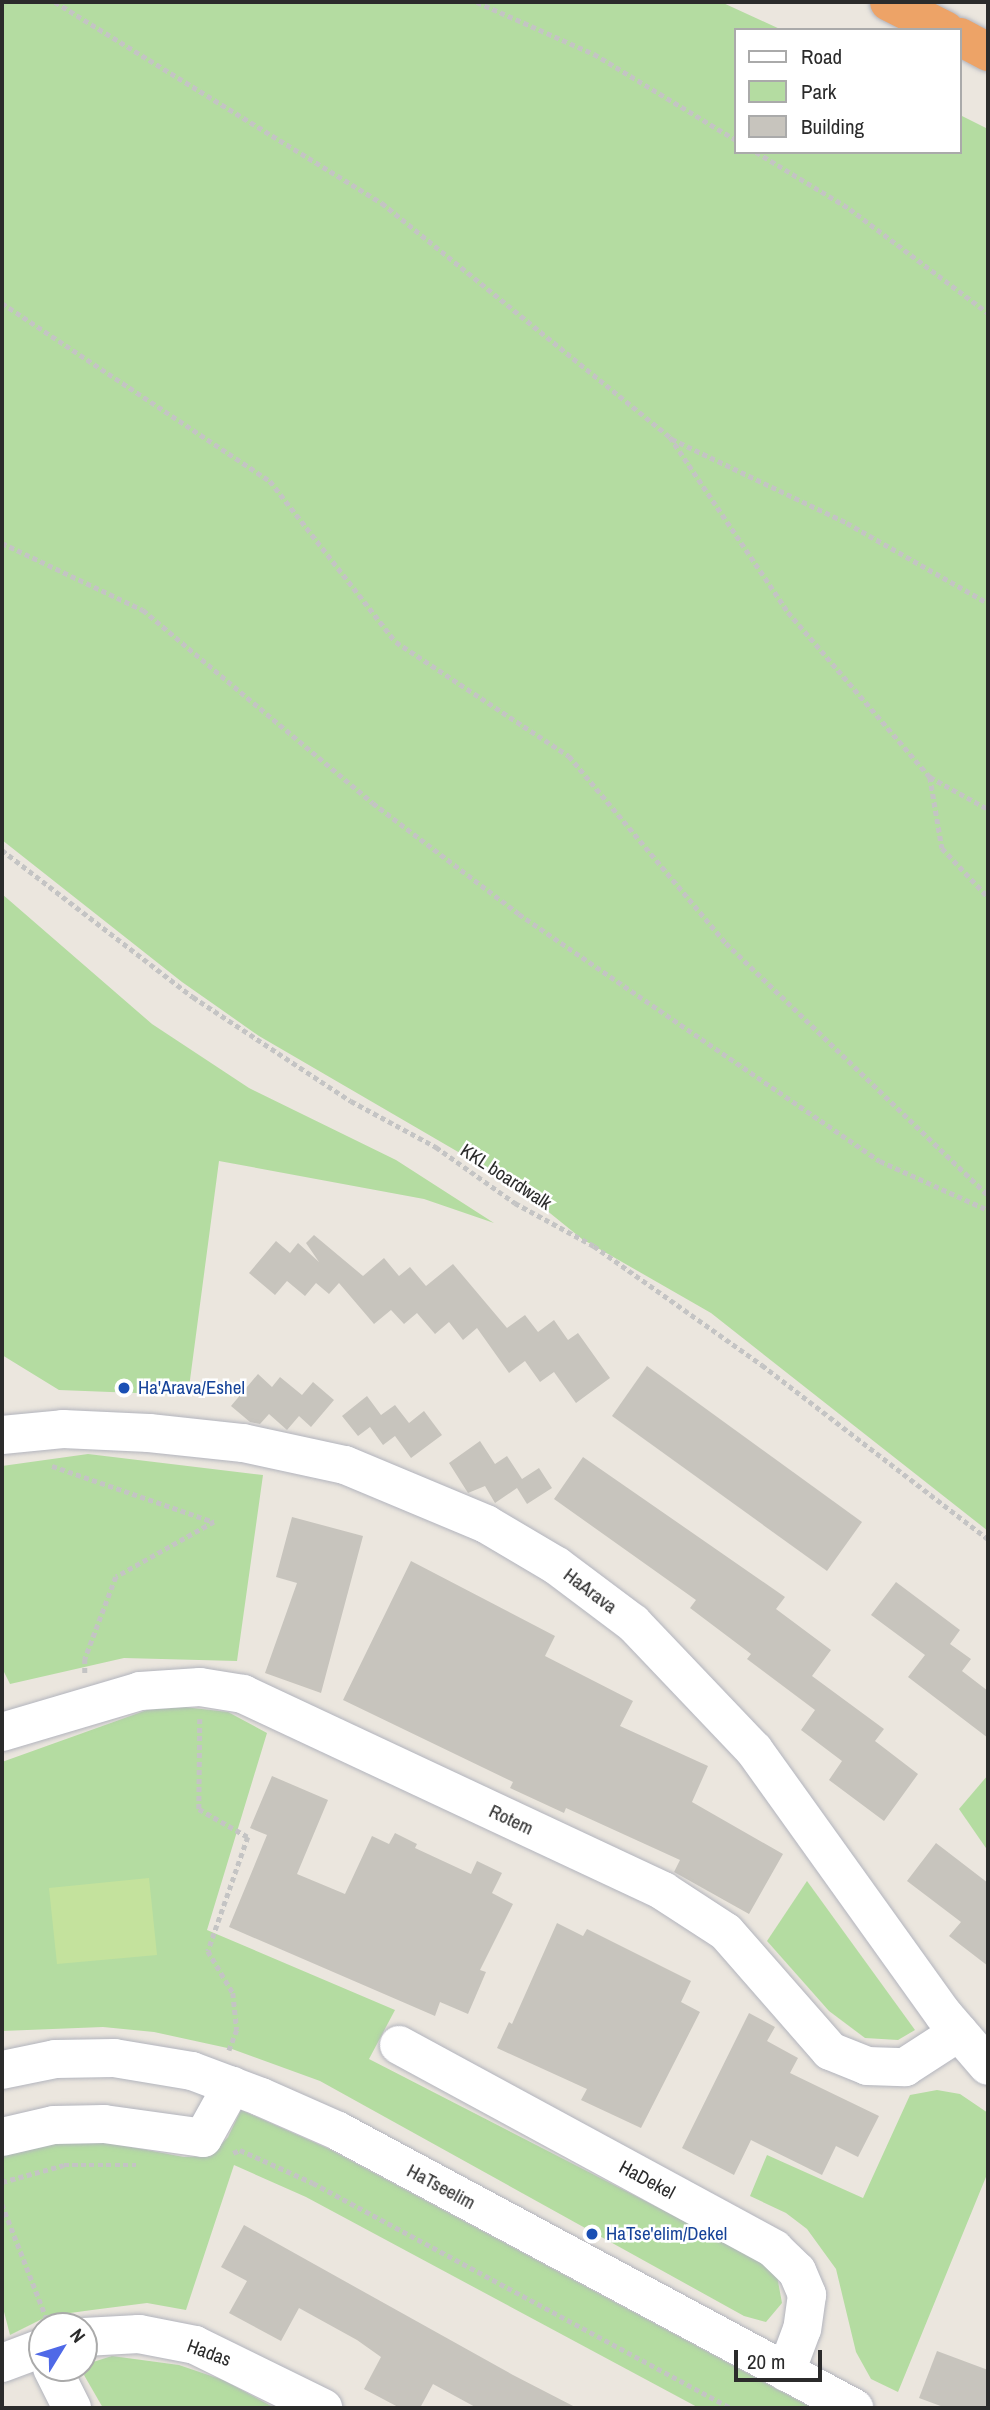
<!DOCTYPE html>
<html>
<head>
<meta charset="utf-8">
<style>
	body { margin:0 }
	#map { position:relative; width:990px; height:2410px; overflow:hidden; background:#ebe6de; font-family:"Archivo Narrow",sans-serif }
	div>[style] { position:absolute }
	.green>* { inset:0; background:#b4dca1 }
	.pitch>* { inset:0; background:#c4e29d }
	.building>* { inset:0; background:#c7c4bd }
	.path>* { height:4.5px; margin-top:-2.25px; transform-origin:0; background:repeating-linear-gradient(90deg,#c4c4c4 0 5px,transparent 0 8.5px) }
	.roads { filter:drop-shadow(0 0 2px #b2b4bd) drop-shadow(0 0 2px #b2b4bd) }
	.minor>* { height:38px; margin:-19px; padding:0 19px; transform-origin:19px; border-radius:19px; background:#fff }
	.highway>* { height:38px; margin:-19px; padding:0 19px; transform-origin:19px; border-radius:19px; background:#eda367 }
	.dots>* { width:19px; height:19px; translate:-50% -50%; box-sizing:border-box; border:4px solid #fff; border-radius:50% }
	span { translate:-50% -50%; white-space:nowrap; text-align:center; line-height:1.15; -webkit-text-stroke:5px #fff; paint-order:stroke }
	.street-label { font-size:19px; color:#2b2b2b }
	.transit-label { font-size:19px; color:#164399 }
	.left { translate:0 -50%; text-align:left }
	.frame { position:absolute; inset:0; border:4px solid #2b2b2b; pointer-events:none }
	.legend { position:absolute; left:734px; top:28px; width:228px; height:126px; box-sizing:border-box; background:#fff; border:2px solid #aaa; margin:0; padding:9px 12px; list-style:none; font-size:21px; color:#2b2b2b }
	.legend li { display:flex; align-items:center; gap:14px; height:35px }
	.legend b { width:35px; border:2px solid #aaa }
	.north { position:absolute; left:28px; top:2312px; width:70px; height:70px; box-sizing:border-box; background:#fff; border:2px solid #aaa; border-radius:50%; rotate:52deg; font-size:19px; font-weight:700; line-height:28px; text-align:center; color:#2b2b2b }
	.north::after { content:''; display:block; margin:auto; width:24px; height:32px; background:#4f69e7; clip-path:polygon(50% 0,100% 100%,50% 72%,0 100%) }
	.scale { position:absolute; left:734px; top:2350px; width:88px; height:32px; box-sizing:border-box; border:4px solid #2b2b2b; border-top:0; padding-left:9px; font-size:21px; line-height:24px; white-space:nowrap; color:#2b2b2b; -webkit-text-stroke:5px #fff; paint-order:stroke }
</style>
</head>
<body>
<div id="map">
	<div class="green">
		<i style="clip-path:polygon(2px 2px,721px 2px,782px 30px,736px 30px,736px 152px,960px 152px,960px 115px,988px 129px,988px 1531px,711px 1313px,582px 1239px,535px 1201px,472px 1160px,259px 1036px,182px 982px,2px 840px)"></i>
		<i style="clip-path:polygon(2px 894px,152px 1024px,249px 1088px,396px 1160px,494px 1223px,424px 1199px,219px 1161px,188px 1395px,59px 1390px,2px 1355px)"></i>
		<i style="clip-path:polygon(88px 1454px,263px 1475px,237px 1661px,124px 1658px,10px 1684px,2px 1668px,2px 1466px)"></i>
		<i style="clip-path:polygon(184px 1707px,228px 1712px,267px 1733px,207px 1930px,395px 2010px,369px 2059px,754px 2257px,777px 2276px,782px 2303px,766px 2322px,744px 2316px,320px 2081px,232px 2049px,154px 2032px,103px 2027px,2px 2031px,2px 1762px,147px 1710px)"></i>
		<i style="clip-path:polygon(988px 1775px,988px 1851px,959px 1809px)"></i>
		<i style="clip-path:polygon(807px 1881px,915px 2030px,898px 2040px,865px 2038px,829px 2011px,767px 1941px)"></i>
		<i style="clip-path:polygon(937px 2090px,960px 2094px,988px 2113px,988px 2172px,898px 2392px,871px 2379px,856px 2352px,836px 2269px,807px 2229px,786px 2213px,750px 2196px,767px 2155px,863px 2198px,910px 2095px)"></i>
		<i style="clip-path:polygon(241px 2110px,329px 2149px,812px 2408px,699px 2408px,306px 2197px,234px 2165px,186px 2310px,147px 2303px,92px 2310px,48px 2316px,10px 2335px,2px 2304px,2px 2155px,56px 2143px,104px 2142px,184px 2157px,211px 2156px,228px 2137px)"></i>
		<i style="clip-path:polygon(112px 2356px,179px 2365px,223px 2380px,275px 2408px,103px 2408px,84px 2375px,93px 2362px)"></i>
	</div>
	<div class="pitch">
		<i style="clip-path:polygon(149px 1878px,157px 1955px,57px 1964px,49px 1888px)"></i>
	</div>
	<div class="building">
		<i style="clip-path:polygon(314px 1235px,363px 1276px,384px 1258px,399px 1276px,410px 1267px,426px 1286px,453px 1264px,507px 1328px,525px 1315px,538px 1332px,554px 1320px,568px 1340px,578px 1333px,610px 1378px,576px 1403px,554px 1372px,540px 1382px,525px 1361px,509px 1373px,477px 1328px,463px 1340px,449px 1322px,435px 1334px,417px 1313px,404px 1324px,391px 1310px,374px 1324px,339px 1283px,329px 1294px,316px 1283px,305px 1296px,287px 1281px,275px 1295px,249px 1273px,276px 1241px,290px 1253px,298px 1243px,319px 1262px,306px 1243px)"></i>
		<i style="clip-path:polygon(647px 1366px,862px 1522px,827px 1571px,612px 1416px)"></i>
		<i style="clip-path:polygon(258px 1374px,272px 1387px,280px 1377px,302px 1395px,313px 1382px,334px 1400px,311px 1427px,299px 1416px,287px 1430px,269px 1414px,260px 1424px,250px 1422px,231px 1406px)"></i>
		<i style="clip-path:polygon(367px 1396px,381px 1415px,395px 1405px,409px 1423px,424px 1411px,442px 1435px,411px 1458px,395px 1436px,383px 1445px,370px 1427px,358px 1436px,342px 1416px)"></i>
		<i style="clip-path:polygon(480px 1441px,495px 1464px,507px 1456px,522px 1479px,539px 1468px,552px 1488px,527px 1504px,517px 1488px,495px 1503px,485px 1486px,468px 1493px,449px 1463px)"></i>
		<i style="clip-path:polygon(583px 1457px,785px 1597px,776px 1609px,831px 1650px,812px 1676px,884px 1729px,875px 1741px,918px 1774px,884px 1821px,829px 1780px,842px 1761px,801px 1730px,815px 1710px,747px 1659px,751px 1654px,690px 1608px,696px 1600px,554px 1499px)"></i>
		<i style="clip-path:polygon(292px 1517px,363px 1536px,321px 1693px,265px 1673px,297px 1583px,276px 1577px)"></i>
		<i style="clip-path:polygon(411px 1561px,555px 1636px,545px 1656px,633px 1701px,620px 1726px,708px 1766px,692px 1802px,783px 1854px,749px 1914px,674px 1872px,680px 1860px,566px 1808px,564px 1813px,510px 1788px,513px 1782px,343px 1700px)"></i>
		<i style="clip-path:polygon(896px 1582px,960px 1630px,950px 1644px,971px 1659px,962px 1671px,988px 1691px,988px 1738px,908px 1677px,925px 1655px,871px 1615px)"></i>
		<i style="clip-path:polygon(272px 1776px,328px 1800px,297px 1874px,345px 1894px,372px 1836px,389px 1844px,395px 1833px,417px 1844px,415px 1848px,471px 1874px,477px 1861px,502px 1873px,492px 1893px,513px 1904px,480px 1970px,486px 1972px,468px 2014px,440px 2002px,435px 2016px,229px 1927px,267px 1835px,250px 1828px)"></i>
		<i style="clip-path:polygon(936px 1843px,988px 1883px,988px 1966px,949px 1936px,961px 1922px,907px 1881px)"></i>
		<i style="clip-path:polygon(557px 1923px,583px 1936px,587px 1929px,691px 1981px,681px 2002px,700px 2012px,641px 2128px,581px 2100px,587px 2089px,497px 2048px,509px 2022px,512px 2024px)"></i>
		<i style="clip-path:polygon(749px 2013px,775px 2027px,767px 2041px,798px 2058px,790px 2073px,879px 2116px,858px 2157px,836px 2146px,822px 2175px,751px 2140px,734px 2175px,682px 2148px)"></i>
		<i style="clip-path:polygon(244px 2225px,513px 2375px,577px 2408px,477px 2408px,433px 2384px,420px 2408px,400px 2408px,364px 2389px,381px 2357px,357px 2340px,299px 2308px,281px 2341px,229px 2313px,247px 2281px,221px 2267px)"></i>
		<i style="clip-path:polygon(937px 2351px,988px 2370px,988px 2408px,946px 2408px,919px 2398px)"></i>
	</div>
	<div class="path">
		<i style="left:55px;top:2px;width:384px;rotate:31.6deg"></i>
		<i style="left:382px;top:203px;width:371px;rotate:39.1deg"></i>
		<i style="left:670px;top:437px;width:211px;rotate:56deg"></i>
		<i style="left:788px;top:612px;width:218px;rotate:49.3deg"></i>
		<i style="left:930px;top:777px;width:66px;rotate:28.9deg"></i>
		<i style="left:477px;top:2px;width:128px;rotate:24deg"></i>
		<i style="left:594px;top:54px;width:166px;rotate:31.2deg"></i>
		<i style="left:756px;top:152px;width:110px;rotate:31.2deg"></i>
		<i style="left:850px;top:209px;width:173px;rotate:37deg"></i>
		<i style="left:2px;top:303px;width:322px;rotate:33.6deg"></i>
		<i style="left:270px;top:481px;width:204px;rotate:52deg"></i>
		<i style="left:396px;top:642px;width:207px;rotate:33.4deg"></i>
		<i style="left:569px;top:756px;width:244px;rotate:50deg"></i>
		<i style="left:726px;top:943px;width:364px;rotate:43.9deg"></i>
		<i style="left:672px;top:439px;width:194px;rotate:25.6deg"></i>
		<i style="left:847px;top:523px;width:162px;rotate:29.6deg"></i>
		<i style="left:2px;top:543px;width:156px;rotate:25.4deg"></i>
		<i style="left:143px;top:610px;width:300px;rotate:40deg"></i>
		<i style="left:373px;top:803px;width:183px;rotate:37.2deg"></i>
		<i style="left:519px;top:914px;width:437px;rotate:34.4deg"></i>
		<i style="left:880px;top:1161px;width:119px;rotate:24.4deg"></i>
		<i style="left:930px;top:777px;width:72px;rotate:80.4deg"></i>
		<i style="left:942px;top:848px;width:67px;rotate:46.8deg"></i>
		<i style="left:2px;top:850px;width:241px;rotate:37.6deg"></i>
		<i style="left:193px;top:997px;width:189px;rotate:33.4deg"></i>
		<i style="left:351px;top:1101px;width:97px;rotate:28.4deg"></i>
		<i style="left:436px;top:1147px;width:97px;rotate:35.3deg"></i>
		<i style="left:515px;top:1203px;width:90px;rotate:28.6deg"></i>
		<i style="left:594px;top:1246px;width:206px;rotate:35.3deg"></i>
		<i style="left:762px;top:1365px;width:285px;rotate:37.6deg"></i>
		<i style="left:52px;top:1466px;width:171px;rotate:19.1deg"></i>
		<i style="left:214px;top:1522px;width:112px;rotate:150.7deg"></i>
		<i style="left:116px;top:1577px;width:88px;rotate:110.7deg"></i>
		<i style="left:85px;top:1659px;width:14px;rotate:90deg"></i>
		<i style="left:200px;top:1719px;width:90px;rotate:90.6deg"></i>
		<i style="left:199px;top:1809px;width:56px;rotate:29.7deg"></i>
		<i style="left:248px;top:1837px;width:121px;rotate:109.3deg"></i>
		<i style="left:208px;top:1951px;width:49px;rotate:59.2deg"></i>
		<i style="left:233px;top:1993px;width:37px;rotate:84deg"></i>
		<i style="left:237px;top:2030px;width:22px;rotate:111deg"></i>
		<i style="left:233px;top:2153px;width:8px;rotate:-23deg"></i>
		<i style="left:240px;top:2150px;width:80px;rotate:24.3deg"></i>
		<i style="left:313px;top:2183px;width:475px;rotate:28.3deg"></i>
		<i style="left:2px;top:2182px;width:64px;rotate:-15.3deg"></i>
		<i style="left:64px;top:2165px;width:72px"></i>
		<i style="left:2px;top:2204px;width:121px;rotate:68.7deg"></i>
	</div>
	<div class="roads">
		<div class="minor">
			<i style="left:2px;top:1435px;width:61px;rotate:-5.6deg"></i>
			<i style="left:63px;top:1429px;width:86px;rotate:2.7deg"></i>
			<i style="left:149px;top:1433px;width:95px;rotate:6.1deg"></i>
			<i style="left:243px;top:1443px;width:104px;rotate:12.2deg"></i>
			<i style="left:345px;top:1465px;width:153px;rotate:22.7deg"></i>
			<i style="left:486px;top:1524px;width:82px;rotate:30.6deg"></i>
			<i style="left:557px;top:1566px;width:95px;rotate:36.9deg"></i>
			<i style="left:633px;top:1623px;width:175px;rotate:46.4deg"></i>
			<i style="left:754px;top:1750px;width:326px;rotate:54.4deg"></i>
			<i style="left:944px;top:2015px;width:67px;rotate:49.2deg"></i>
			<i style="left:2px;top:1732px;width:144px;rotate:-16.5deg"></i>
			<i style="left:140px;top:1691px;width:60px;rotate:-3.8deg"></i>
			<i style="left:200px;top:1687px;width:44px;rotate:9.2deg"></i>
			<i style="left:243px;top:1694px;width:464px;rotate:25.1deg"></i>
			<i style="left:663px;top:1891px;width:75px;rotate:33.1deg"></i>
			<i style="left:726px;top:1932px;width:158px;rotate:48.8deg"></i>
			<i style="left:830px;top:2051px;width:40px;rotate:22deg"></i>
			<i style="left:867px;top:2066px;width:38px;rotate:2deg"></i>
			<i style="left:905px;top:2067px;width:64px;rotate:-32.9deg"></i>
			<i style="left:399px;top:2045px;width:427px;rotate:28.5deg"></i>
			<i style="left:774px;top:2249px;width:32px;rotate:44deg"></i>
			<i style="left:797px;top:2271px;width:26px;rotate:67deg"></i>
			<i style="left:807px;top:2295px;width:34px;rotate:98deg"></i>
			<i style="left:802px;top:2329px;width:46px;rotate:110.4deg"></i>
			<i style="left:2px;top:2070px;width:54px;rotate:-11.7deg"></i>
			<i style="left:55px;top:2059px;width:59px;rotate:-1deg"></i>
			<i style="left:114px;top:2058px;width:79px;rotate:9.5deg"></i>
			<i style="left:192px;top:2071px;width:74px;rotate:20.6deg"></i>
			<i style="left:261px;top:2097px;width:84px;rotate:23.8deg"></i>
			<i style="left:338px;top:2131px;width:586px;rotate:28.23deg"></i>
			<i style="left:2px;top:2137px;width:53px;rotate:-13deg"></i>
			<i style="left:54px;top:2125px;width:50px;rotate:-1.1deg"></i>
			<i style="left:104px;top:2124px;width:100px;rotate:8deg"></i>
			<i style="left:203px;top:2138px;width:60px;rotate:-60.9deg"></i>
			<i style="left:84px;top:2337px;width:55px;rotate:-3.1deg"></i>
			<i style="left:139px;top:2334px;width:57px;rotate:11.1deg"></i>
			<i style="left:195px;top:2345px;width:143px;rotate:26.2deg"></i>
			<i style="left:2px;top:2363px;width:43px;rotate:-20.6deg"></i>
			<i style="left:52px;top:2368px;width:45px;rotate:63.4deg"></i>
		</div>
		<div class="highway">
			<i style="left:889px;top:2px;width:63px;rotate:26.6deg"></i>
			<i style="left:960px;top:37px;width:32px;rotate:28deg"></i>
		</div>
	</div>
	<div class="dots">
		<i style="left:124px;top:1388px;background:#1a4fb4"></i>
		<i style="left:592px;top:2234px;background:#1a4fb4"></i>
	</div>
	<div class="street-label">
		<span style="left:506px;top:1177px;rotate:33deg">KKL boardwalk</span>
		<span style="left:590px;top:1591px;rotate:37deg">HaArava</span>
		<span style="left:511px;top:1820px;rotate:25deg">Rotem</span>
		<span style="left:647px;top:2180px;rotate:28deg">HaDekel</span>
		<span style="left:441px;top:2187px;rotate:28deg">HaTseelim</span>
		<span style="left:209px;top:2353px;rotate:20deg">Hadas</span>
	</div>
	<div class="transit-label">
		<span class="left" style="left:138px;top:1388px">Ha'Arava/Eshel</span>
		<span class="left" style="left:606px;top:2234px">HaTse'elim/Dekel</span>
	</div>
	<div class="frame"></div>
	<ul class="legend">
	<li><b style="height:9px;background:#fff"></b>Road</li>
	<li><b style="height:19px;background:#b4dca1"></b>Park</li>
	<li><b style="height:19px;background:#c7c4bd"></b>Building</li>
	</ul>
	<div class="north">N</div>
	<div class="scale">20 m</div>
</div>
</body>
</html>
